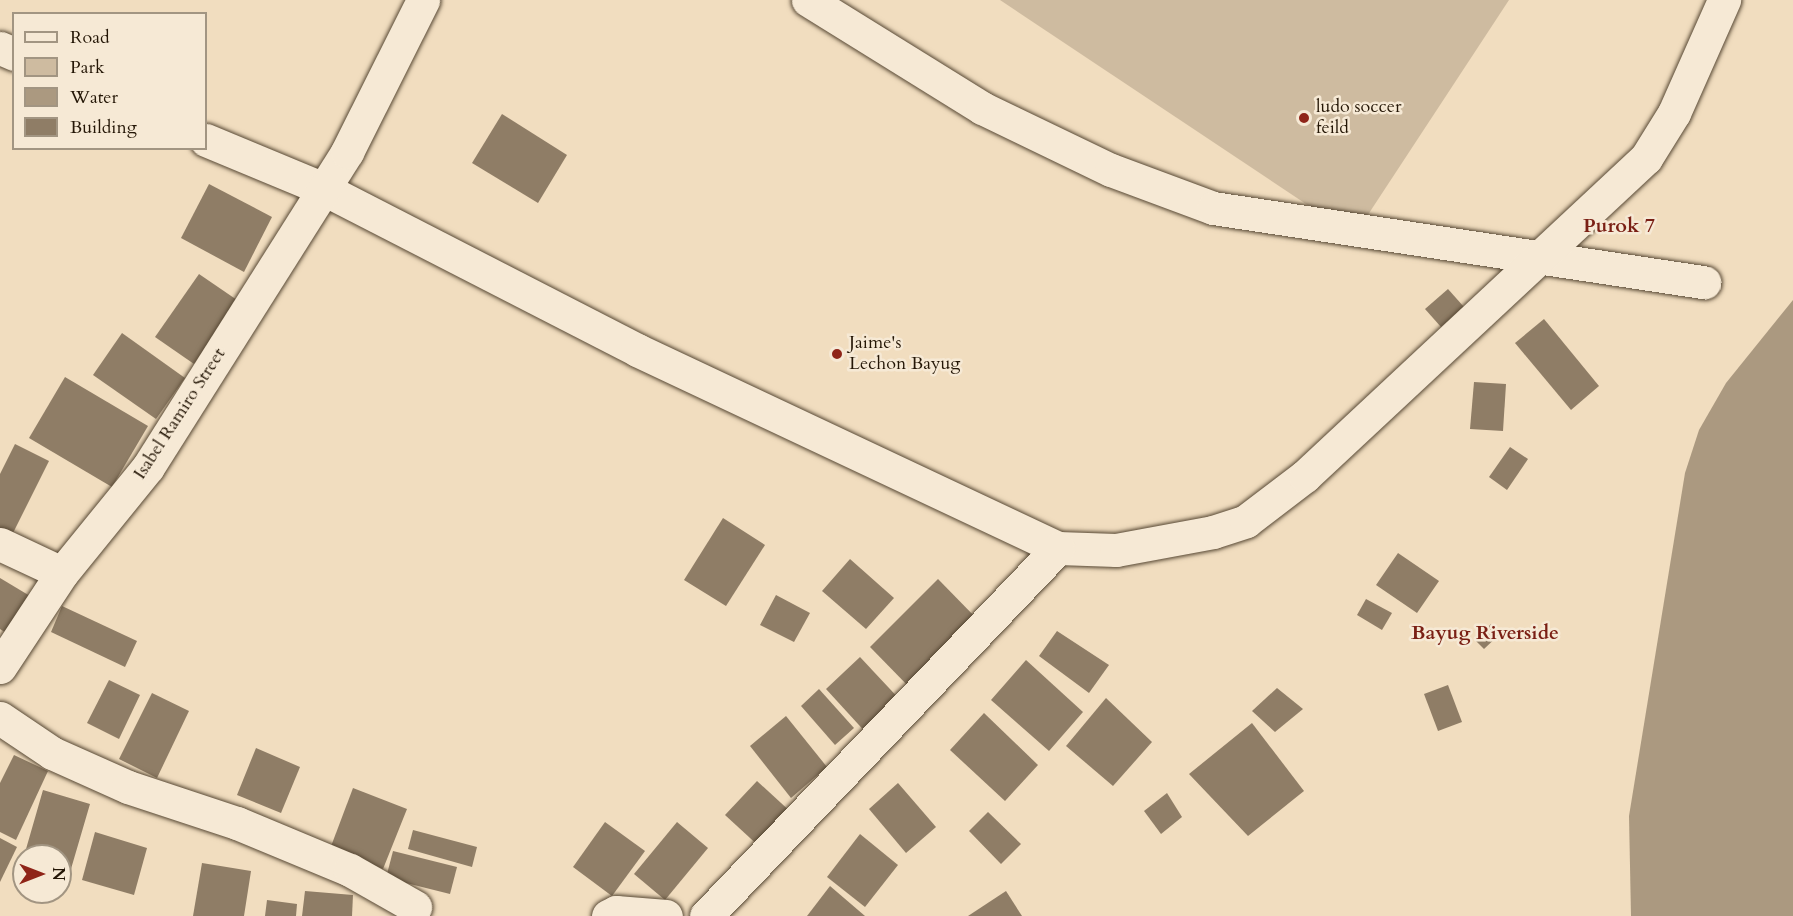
<!DOCTYPE html>
<html>
<head>
<meta charset="utf-8">
<style>
	body { margin:0 }
	#map { position:relative; width:1793px; height:916px; overflow:hidden; background:#f1ddbf; font-family:Cardo,serif }
	div>[style] { position:absolute }
	.green>* { inset:0; background:#cebba0 }
	.water>* { inset:0; background:#ab9980 }
	.building>* { inset:0; background:#8f7d66 }
	.roads { filter:drop-shadow(0 0 2px #574834) drop-shadow(0 0 2px #574834) }
	.minor>* { height:33px; margin:-16.5px; padding:0 16.5px; transform-origin:16.5px; border-radius:16.5px; background:#f6e9d5 }
	.dots>* { width:16px; height:16px; translate:-50% -50%; box-sizing:border-box; border:3px solid #f6e9d5; border-radius:50% }
	span { translate:-50% -50%; white-space:nowrap; text-align:center; line-height:1.15; -webkit-text-stroke:5px #f6e9d5; paint-order:stroke }
	.poi-label { font-size:18px; color:#241606 }
	.left { translate:0 -50%; text-align:left }
	.street-label { font-size:18px; color:#241606 }
	.neighbourhood-label { font-size:20px; color:#7a1f14; font-weight:700 }
	.legend { position:absolute; left:12px; top:12px; width:195px; height:138px; box-sizing:border-box; background:#f6e9d5; border:2px solid #a29582; margin:0; padding:8px 10px; list-style:none; font-size:18px; color:#241606 }
	.legend li { display:flex; align-items:center; gap:12px; height:30px }
	.legend b { width:30px; border:2px solid #a29582 }
	.north { position:absolute; left:12px; top:844px; width:60px; height:60px; box-sizing:border-box; background:#f6e9d5; border:2px solid #a29582; border-radius:50%; rotate:90deg; font-size:16px; font-weight:700; line-height:24px; text-align:center; color:#241606 }
	.north::after { content:''; display:block; margin:auto; width:21px; height:27px; background:#8f2418; clip-path:polygon(50% 0,100% 100%,50% 72%,0 100%) }
</style>
</head>
<body>
<div id="map">
	<div class="green">
		<i style="clip-path:polygon(1000px 0,1509px 0,1354px 236px)"></i>
	</div>
	<div class="water">
		<i style="clip-path:polygon(1793px 300px,1793px 916px,1631px 916px,1629px 816px,1685px 473px,1699px 430px,1726px 383px)"></i>
	</div>
	<div class="building">
		<i style="clip-path:polygon(502px 114px,567px 155px,538px 203px,472px 163px)"></i>
		<i style="clip-path:polygon(209px 184px,272px 217px,244px 272px,181px 238px)"></i>
		<i style="clip-path:polygon(199px 274px,237px 300px,194px 364px,155px 337px)"></i>
		<i style="clip-path:polygon(1448px 289px,1464px 307px,1441px 327px,1425px 309px)"></i>
		<i style="clip-path:polygon(1544px 319px,1599px 386px,1571px 410px,1515px 343px)"></i>
		<i style="clip-path:polygon(122px 333px,185px 378px,156px 419px,93px 375px)"></i>
		<i style="clip-path:polygon(65px 377px,148px 426px,112px 487px,29px 438px)"></i>
		<i style="clip-path:polygon(1474px 382px,1506px 384px,1503px 431px,1470px 429px)"></i>
		<i style="clip-path:polygon(15px 444px,49px 461px,9px 541px,0 537px,0 474px)"></i>
		<i style="clip-path:polygon(1510px 447px,1528px 459px,1507px 490px,1489px 477px)"></i>
		<i style="clip-path:polygon(723px 518px,765px 545px,726px 606px,684px 580px)"></i>
		<i style="clip-path:polygon(1398px 553px,1439px 581px,1417px 613px,1376px 585px)"></i>
		<i style="clip-path:polygon(850px 559px,894px 598px,866px 629px,822px 591px)"></i>
		<i style="clip-path:polygon(0 578px,35px 599px,12px 637px,0 629px)"></i>
		<i style="clip-path:polygon(938px 579px,981px 623px,913px 691px,870px 647px)"></i>
		<i style="clip-path:polygon(776px 595px,810px 613px,794px 642px,760px 625px)"></i>
		<i style="clip-path:polygon(1366px 599px,1392px 613px,1382px 630px,1357px 615px)"></i>
		<i style="clip-path:polygon(62px 606px,137px 641px,125px 667px,51px 632px)"></i>
		<i style="clip-path:polygon(1491px 624px,1501px 633px,1484px 649px,1475px 640px)"></i>
		<i style="clip-path:polygon(1057px 631px,1109px 665px,1089px 693px,1039px 656px)"></i>
		<i style="clip-path:polygon(860px 657px,903px 703px,869px 736px,826px 689px)"></i>
		<i style="clip-path:polygon(1026px 660px,1083px 712px,1049px 751px,991px 700px)"></i>
		<i style="clip-path:polygon(109px 680px,140px 695px,119px 739px,87px 723px)"></i>
		<i style="clip-path:polygon(1448px 685px,1462px 722px,1438px 731px,1424px 694px)"></i>
		<i style="clip-path:polygon(1277px 688px,1303px 709px,1275px 732px,1252px 711px)"></i>
		<i style="clip-path:polygon(819px 689px,854px 728px,835px 745px,801px 706px)"></i>
		<i style="clip-path:polygon(152px 693px,189px 711px,157px 778px,119px 759px)"></i>
		<i style="clip-path:polygon(1106px 698px,1152px 742px,1113px 786px,1066px 746px)"></i>
		<i style="clip-path:polygon(984px 713px,1038px 765px,1005px 801px,950px 750px)"></i>
		<i style="clip-path:polygon(786px 716px,827px 767px,791px 798px,750px 746px)"></i>
		<i style="clip-path:polygon(1252px 723px,1304px 791px,1248px 836px,1189px 774px)"></i>
		<i style="clip-path:polygon(256px 748px,300px 767px,281px 813px,237px 795px)"></i>
		<i style="clip-path:polygon(14px 755px,48px 771px,16px 840px,0 832px,0 783px)"></i>
		<i style="clip-path:polygon(757px 781px,793px 814px,762px 849px,725px 815px)"></i>
		<i style="clip-path:polygon(898px 783px,936px 827px,906px 853px,869px 809px)"></i>
		<i style="clip-path:polygon(353px 788px,407px 809px,383px 869px,330px 849px)"></i>
		<i style="clip-path:polygon(43px 790px,90px 804px,66px 886px,60px 885px,60px 856px,24px 856px)"></i>
		<i style="clip-path:polygon(1167px 793px,1182px 817px,1161px 834px,1144px 811px)"></i>
		<i style="clip-path:polygon(988px 812px,1021px 844px,1001px 864px,969px 831px)"></i>
		<i style="clip-path:polygon(605px 822px,645px 851px,612px 896px,573px 867px)"></i>
		<i style="clip-path:polygon(677px 822px,708px 848px,665px 900px,634px 874px)"></i>
		<i style="clip-path:polygon(413px 830px,477px 847px,472px 867px,408px 849px)"></i>
		<i style="clip-path:polygon(95px 832px,147px 848px,134px 895px,82px 880px)"></i>
		<i style="clip-path:polygon(860px 834px,898px 865px,865px 907px,827px 877px)"></i>
		<i style="clip-path:polygon(0 838px,17px 847px,0 882px)"></i>
		<i style="clip-path:polygon(393px 851px,457px 867px,450px 894px,386px 878px)"></i>
		<i style="clip-path:polygon(202px 863px,251px 871px,244px 916px,193px 916px)"></i>
		<i style="clip-path:polygon(830px 886px,865px 916px,807px 916px)"></i>
		<i style="clip-path:polygon(305px 891px,353px 895px,352px 916px,302px 916px)"></i>
		<i style="clip-path:polygon(1006px 891px,1022px 916px,968px 916px)"></i>
		<i style="clip-path:polygon(267px 900px,297px 904px,296px 916px,265px 916px)"></i>
	</div>
	<div class="roads">
		<div class="minor">
			<i style="left:808px;top:0;width:205px;rotate:31.8deg"></i>
			<i style="left:982px;top:108px;width:143px;rotate:25.7deg"></i>
			<i style="left:1111px;top:170px;width:109px;rotate:20.4deg"></i>
			<i style="left:1213px;top:208px;width:497px;rotate:8.6deg"></i>
			<i style="left:0;top:48px;width:15px;rotate:23deg"></i>
			<i style="left:206px;top:140px;width:128px;rotate:22.6deg"></i>
			<i style="left:324px;top:189px;width:352px;rotate:27.2deg"></i>
			<i style="left:637px;top:350px;width:465px;rotate:25.2deg"></i>
			<i style="left:1058px;top:548px;width:58px;rotate:2deg"></i>
			<i style="left:1116px;top:550px;width:99px;rotate:-10.5deg"></i>
			<i style="left:1213px;top:532px;width:35px;rotate:-18deg"></i>
			<i style="left:1246px;top:521px;width:74px;rotate:-37.3deg"></i>
			<i style="left:1305px;top:476px;width:466px;rotate:-43deg"></i>
			<i style="left:1646px;top:158px;width:53px;rotate:-58.1deg"></i>
			<i style="left:1674px;top:113px;width:124px;rotate:-66.1deg"></i>
			<i style="left:0;top:544px;width:68px;rotate:25.1deg"></i>
			<i style="left:0;top:667px;width:113px;rotate:-56.6deg"></i>
			<i style="left:62px;top:573px;width:136px;rotate:-50.9deg"></i>
			<i style="left:148px;top:467px;width:373px;rotate:-57.7deg"></i>
			<i style="left:347px;top:152px;width:170px;rotate:-63.4deg"></i>
			<i style="left:0;top:718px;width:63px;rotate:33.9deg"></i>
			<i style="left:52px;top:753px;width:83px;rotate:24.1deg"></i>
			<i style="left:128px;top:787px;width:115px;rotate:18.3deg"></i>
			<i style="left:237px;top:823px;width:122px;rotate:22.6deg"></i>
			<i style="left:350px;top:870px;width:75px;rotate:29.6deg"></i>
			<i style="left:608px;top:916px;width:9px;rotate:-27deg"></i>
			<i style="left:616px;top:912px;width:50px;rotate:4.6deg"></i>
			<i style="left:706px;top:916px;width:509px;rotate:-46.27deg"></i>
		</div>
	</div>
	<div class="dots">
		<i style="left:1304px;top:118px;background:#8f2418"></i>
		<i style="left:837px;top:354px;background:#8f2418"></i>
	</div>
	<div class="poi-label">
		<span class="left" style="left:1316px;top:118px">ludo soccer<br>feild</span>
		<span class="left" style="left:849px;top:354px">Jaime's<br>Lechon Bayug</span>
	</div>
	<div class="street-label">
		<span style="left:180px;top:414px;rotate:-57deg">Isabel Ramiro Street</span>
	</div>
	<div class="neighbourhood-label">
		<span style="left:1619px;top:225px">Purok 7</span>
		<span style="left:1485px;top:632px">Bayug Riverside</span>
	</div>
	<ul class="legend">
	<li><b style="height:8px;background:#f6e9d5"></b>Road</li>
	<li><b style="height:16px;background:#cebba0"></b>Park</li>
	<li><b style="height:16px;background:#ab9980"></b>Water</li>
	<li><b style="height:16px;background:#8f7d66"></b>Building</li>
	</ul>
	<div class="north">N</div>
</div>
</body>
</html>
